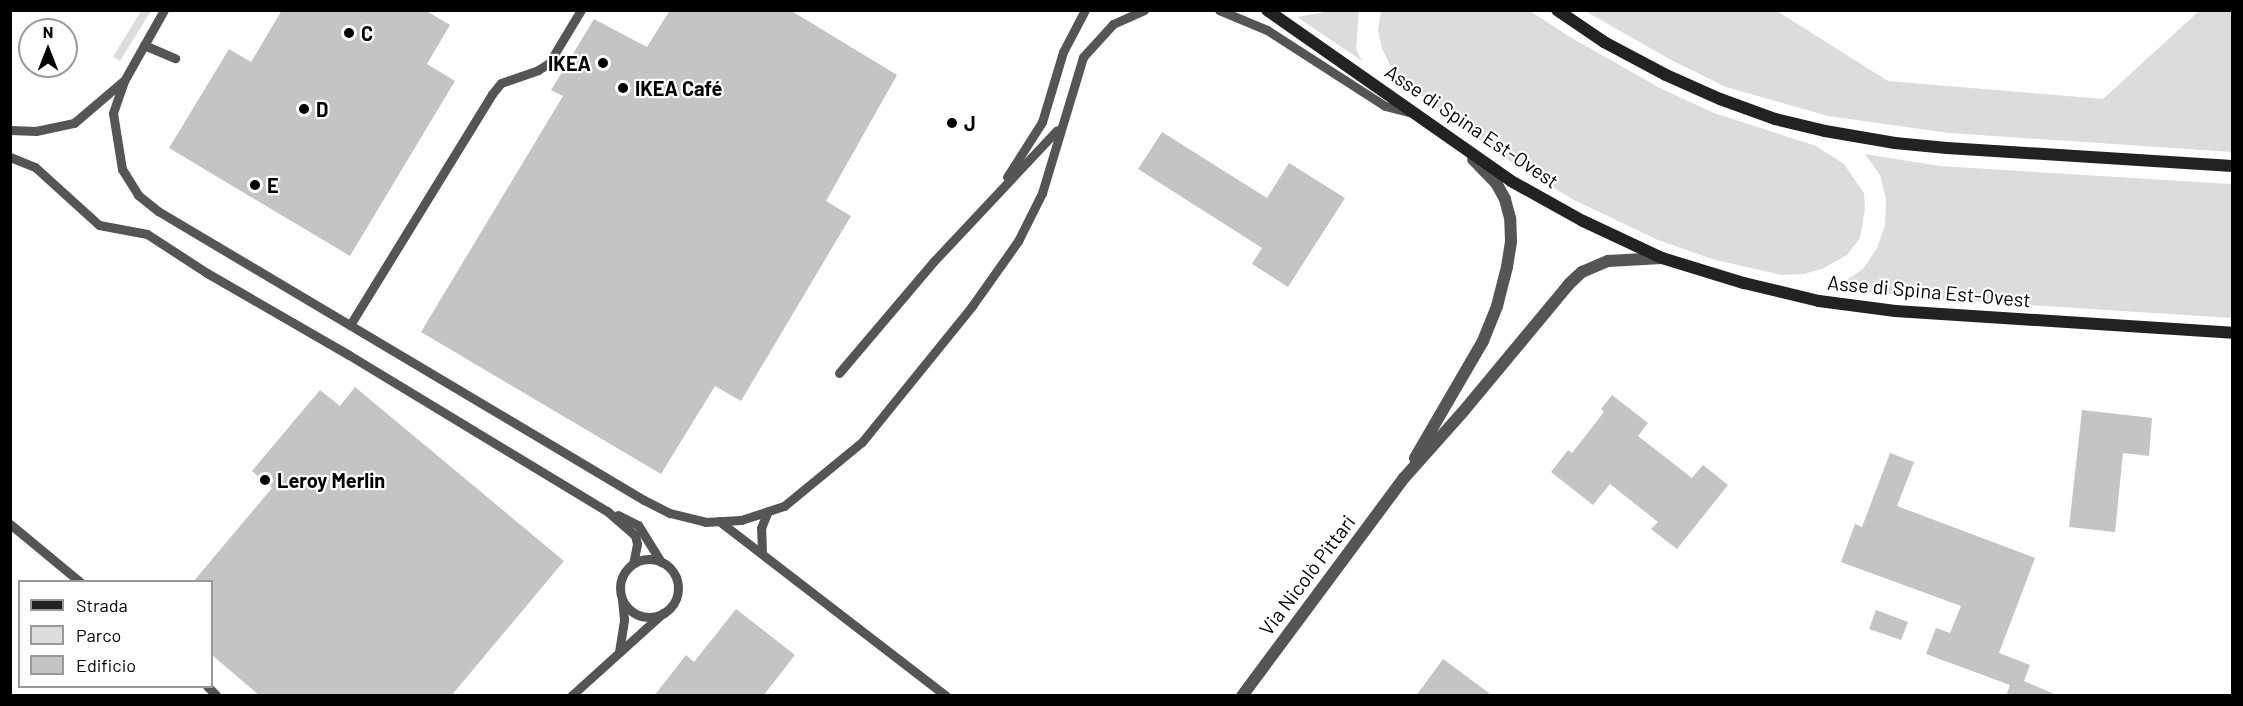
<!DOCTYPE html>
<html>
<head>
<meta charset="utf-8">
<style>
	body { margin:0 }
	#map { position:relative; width:2243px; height:706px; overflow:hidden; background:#fff; font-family:Barlow,sans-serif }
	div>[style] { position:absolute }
	.green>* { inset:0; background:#dcdcdc }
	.building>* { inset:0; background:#c4c4c4 }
	.lane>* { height:9px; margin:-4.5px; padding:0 4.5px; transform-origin:4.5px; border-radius:4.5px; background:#555 }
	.lane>.ring { margin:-4.5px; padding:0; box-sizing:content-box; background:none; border:9px solid #555; border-radius:50% }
	.street>* { height:12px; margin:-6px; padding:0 6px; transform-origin:6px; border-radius:6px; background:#555 }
	.secondary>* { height:12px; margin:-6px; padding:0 6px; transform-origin:6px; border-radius:6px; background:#222 }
	.dots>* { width:16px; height:16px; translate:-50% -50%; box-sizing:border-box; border:3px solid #fff; border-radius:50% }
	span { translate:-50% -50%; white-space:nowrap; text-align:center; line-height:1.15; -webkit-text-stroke:4.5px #fff; paint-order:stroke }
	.poi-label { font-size:20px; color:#000; font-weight:700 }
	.left { translate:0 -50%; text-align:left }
	.right { translate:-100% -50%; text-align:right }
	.street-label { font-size:20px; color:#000 }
	.frame { position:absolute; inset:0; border:12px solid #000; pointer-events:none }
	.legend { position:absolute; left:18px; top:580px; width:195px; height:108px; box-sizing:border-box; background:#fff; border:2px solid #999; margin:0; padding:8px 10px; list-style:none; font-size:18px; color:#000 }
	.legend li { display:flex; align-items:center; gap:12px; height:30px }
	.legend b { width:30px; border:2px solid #999 }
	.north { position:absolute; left:18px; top:18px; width:60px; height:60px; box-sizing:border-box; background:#fff; border:2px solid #999; border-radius:50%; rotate:0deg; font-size:16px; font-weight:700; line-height:24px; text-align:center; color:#000 }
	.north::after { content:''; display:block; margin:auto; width:21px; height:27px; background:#000; clip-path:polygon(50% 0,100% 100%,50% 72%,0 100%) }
</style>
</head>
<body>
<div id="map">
	<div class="green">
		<i style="clip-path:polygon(141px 11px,151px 11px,120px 61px,113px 57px)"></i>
		<i style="clip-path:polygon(1331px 11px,1359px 11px,1356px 49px,1362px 61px,1297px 17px)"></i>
		<i style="clip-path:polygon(1381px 11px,1530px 11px,1570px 37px,1660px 88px,1714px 113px,1816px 146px,1844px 164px,1864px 193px,1865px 208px,1860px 238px,1847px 255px,1822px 269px,1804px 274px,1781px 275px,1712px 259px,1658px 240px,1572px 199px,1494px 151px,1404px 83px,1392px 69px,1382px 49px,1378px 30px)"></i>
		<i style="clip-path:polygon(1585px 11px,1777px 11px,1888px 81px,2103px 99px,2199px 11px,2232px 11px,2232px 152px,1949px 133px,1828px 116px,1726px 87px,1671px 60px)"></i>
		<i style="clip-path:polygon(1865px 154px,1940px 166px,2232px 184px,2232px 318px,1936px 299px,1835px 288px,1863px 269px,1877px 248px,1885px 225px,1886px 199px,1880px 175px)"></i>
	</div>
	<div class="building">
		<i style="clip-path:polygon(282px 10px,425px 10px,450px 25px,427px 64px,455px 81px,350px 256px,169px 148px,229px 49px,251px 62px)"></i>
		<i style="clip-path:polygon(670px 10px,790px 10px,897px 75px,826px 201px,851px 216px,741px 401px,715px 386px,661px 474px,421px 332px,563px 96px,551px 90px,594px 19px,647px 47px)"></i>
		<i style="clip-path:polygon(1162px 132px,1267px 198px,1289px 163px,1345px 198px,1288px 287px,1252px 264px,1262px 248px,1138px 169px)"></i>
		<i style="clip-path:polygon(355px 387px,564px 561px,451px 696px,260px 696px,212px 655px,212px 582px,193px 582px,272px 488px,252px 471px,320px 390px,340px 406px)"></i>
		<i style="clip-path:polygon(1612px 395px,1648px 423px,1638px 436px,1692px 478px,1703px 465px,1728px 485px,1677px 549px,1651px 529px,1658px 522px,1610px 484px,1593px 505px,1551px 472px,1568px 450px,1572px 453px,1604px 412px,1601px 409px)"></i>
		<i style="clip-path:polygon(2082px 410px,2152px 418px,2149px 456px,2123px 453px,2115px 532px,2069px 527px)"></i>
		<i style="clip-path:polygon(1890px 453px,1914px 462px,1897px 506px,2035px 558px,1999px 653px,2030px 665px,2024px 681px,2059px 696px,2006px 696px,2010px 685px,1926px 654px,1936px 628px,1950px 633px,1961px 606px,1841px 562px,1855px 524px,1862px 527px)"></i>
		<i style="clip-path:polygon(736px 609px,795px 655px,763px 696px,654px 696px,686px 655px,694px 662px)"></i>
		<i style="clip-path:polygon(1876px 610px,1908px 622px,1901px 640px,1869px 629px)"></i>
		<i style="clip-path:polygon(1443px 659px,1493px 696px,1416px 696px)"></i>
	</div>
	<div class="lane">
		<i style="left:164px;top:10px;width:81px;rotate:119.4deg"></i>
		<i style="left:124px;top:81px;width:34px;rotate:109deg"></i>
		<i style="left:113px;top:113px;width:57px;rotate:80.9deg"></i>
		<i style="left:122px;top:169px;width:31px;rotate:58deg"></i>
		<i style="left:138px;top:195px;width:26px;rotate:39deg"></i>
		<i style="left:158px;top:211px;width:565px;rotate:30.74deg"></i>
		<i style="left:644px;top:500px;width:29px;rotate:27deg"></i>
		<i style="left:670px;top:513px;width:36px;rotate:14deg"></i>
		<i style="left:705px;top:522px;width:36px;rotate:-3deg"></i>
		<i style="left:741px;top:520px;width:45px;rotate:-18deg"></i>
		<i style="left:784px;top:506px;width:101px;rotate:-39.4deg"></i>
		<i style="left:862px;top:442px;width:175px;rotate:-51deg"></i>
		<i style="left:972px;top:306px;width:80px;rotate:-54.7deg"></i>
		<i style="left:1018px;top:241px;width:54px;rotate:-63.4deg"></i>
		<i style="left:1042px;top:193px;width:142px;rotate:-73.2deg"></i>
		<i style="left:1083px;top:57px;width:45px;rotate:-47.7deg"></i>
		<i style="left:1113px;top:24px;width:34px;rotate:-24deg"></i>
		<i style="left:1219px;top:10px;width:52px;rotate:22.6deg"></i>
		<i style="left:1267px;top:30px;width:140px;rotate:32.8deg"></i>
		<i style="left:1385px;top:106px;width:25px;rotate:14deg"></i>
		<i style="left:144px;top:45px;width:34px;rotate:23deg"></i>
		<i style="left:10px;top:130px;width:26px;rotate:2deg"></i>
		<i style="left:36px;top:131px;width:39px;rotate:-12deg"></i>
		<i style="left:74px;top:123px;width:63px;rotate:-40.5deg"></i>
		<i style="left:10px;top:157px;width:27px;rotate:22deg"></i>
		<i style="left:35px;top:167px;width:86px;rotate:42.2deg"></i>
		<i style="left:99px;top:225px;width:49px;rotate:10.6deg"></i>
		<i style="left:147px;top:234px;width:72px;rotate:33deg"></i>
		<i style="left:207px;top:273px;width:164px;rotate:30deg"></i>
		<i style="left:349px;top:355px;width:301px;rotate:31.2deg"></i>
		<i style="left:607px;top:511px;width:37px;rotate:41deg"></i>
		<i style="left:635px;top:535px;width:9px;rotate:77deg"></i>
		<i style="left:637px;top:544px;width:20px;rotate:101deg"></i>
		<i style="left:1007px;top:177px;width:65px;rotate:-57.5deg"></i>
		<i style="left:1042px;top:122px;width:73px;rotate:-73.3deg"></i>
		<i style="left:1063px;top:52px;width:47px;rotate:-62.4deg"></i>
		<i style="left:350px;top:325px;width:271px;rotate:-58.4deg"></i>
		<i style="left:492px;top:94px;width:14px;rotate:-51deg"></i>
		<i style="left:501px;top:83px;width:39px;rotate:-19deg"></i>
		<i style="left:538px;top:70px;width:13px;rotate:-32deg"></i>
		<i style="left:549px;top:63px;width:62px;rotate:-58.9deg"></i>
		<i style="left:839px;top:373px;width:148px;rotate:-49.7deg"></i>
		<i style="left:935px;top:260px;width:178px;rotate:-46.8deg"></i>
		<i style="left:618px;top:515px;width:22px;rotate:27deg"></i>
		<i style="left:638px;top:525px;width:44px;rotate:58.1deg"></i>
		<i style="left:719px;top:521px;width:287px;rotate:37.6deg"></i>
		<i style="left:10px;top:524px;width:91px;rotate:39.6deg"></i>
		<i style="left:762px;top:553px;width:25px;rotate:-92deg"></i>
		<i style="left:761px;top:528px;width:18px;rotate:-68deg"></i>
		<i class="ring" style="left:620px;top:559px;width:49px;height:49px"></i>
		<i style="left:619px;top:652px;width:33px;rotate:-81deg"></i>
		<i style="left:624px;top:619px;width:18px;rotate:-96deg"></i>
		<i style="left:207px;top:686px;width:14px;rotate:45deg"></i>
		<i style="left:571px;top:696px;width:124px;rotate:-42.1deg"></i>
	</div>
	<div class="street">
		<i style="left:1415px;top:458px;width:135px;rotate:-59.8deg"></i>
		<i style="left:1483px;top:341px;width:38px;rotate:-68deg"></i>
		<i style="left:1497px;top:306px;width:40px;rotate:-75.6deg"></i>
		<i style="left:1507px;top:267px;width:26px;rotate:-81deg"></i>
		<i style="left:1511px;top:241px;width:23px;rotate:-92deg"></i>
		<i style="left:1510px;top:218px;width:20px;rotate:-105deg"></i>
		<i style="left:1505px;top:199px;width:18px;rotate:-119deg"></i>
		<i style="left:1496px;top:183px;width:33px;rotate:-134deg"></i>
		<i style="left:1242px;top:696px;width:272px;rotate:-53.4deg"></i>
		<i style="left:1404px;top:478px;width:87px;rotate:-48.3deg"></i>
		<i style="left:1462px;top:413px;width:168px;rotate:-50.3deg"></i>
		<i style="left:1569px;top:284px;width:18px;rotate:-43deg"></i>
		<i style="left:1582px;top:272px;width:28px;rotate:-23deg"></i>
		<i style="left:1608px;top:261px;width:54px;rotate:-3.2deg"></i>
	</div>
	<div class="secondary">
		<i style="left:1267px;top:10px;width:298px;rotate:35deg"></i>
		<i style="left:1511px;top:181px;width:82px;rotate:29.1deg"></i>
		<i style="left:1583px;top:221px;width:87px;rotate:25.1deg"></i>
		<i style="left:1662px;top:258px;width:86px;rotate:17deg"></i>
		<i style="left:1744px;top:283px;width:77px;rotate:13.5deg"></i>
		<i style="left:1819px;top:301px;width:77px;rotate:7.5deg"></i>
		<i style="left:1895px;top:311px;width:338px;rotate:3.7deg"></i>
		<i style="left:1557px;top:10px;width:57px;rotate:34.2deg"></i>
		<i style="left:1604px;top:42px;width:70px;rotate:28deg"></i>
		<i style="left:1666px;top:75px;width:59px;rotate:24deg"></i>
		<i style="left:1720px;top:99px;width:59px;rotate:20deg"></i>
		<i style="left:1775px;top:119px;width:51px;rotate:13.5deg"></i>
		<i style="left:1825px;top:131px;width:71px;rotate:9.7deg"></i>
		<i style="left:1895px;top:143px;width:52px;rotate:5.5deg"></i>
		<i style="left:1947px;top:148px;width:286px;rotate:3.6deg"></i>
	</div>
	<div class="dots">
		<i style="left:349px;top:33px;background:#000"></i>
		<i style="left:603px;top:63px;background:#000"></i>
		<i style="left:623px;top:88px;background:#000"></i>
		<i style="left:304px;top:109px;background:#000"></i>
		<i style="left:952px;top:123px;background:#000"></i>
		<i style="left:255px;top:185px;background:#000"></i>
		<i style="left:265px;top:480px;background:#000"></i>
	</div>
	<div class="poi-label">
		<span class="left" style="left:361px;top:33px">C</span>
		<span class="right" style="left:591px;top:63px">IKEA</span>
		<span class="left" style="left:635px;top:88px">IKEA Café</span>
		<span class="left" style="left:316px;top:109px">D</span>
		<span class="left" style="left:964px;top:123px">J</span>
		<span class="left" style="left:267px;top:185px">E</span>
		<span class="left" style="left:277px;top:480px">Leroy Merlin</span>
	</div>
	<div class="street-label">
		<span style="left:1472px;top:126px;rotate:34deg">Asse di Spina Est-Ovest</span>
		<span style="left:1929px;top:291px;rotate:5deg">Asse di Spina Est-Ovest</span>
		<span style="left:1307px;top:575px;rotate:-53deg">Via Nicolò Pittari</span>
	</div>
	<div class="frame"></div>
	<ul class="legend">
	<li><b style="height:8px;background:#222"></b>Strada</li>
	<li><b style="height:16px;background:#dcdcdc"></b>Parco</li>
	<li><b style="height:16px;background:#c4c4c4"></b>Edificio</li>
	</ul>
	<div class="north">N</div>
</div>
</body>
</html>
